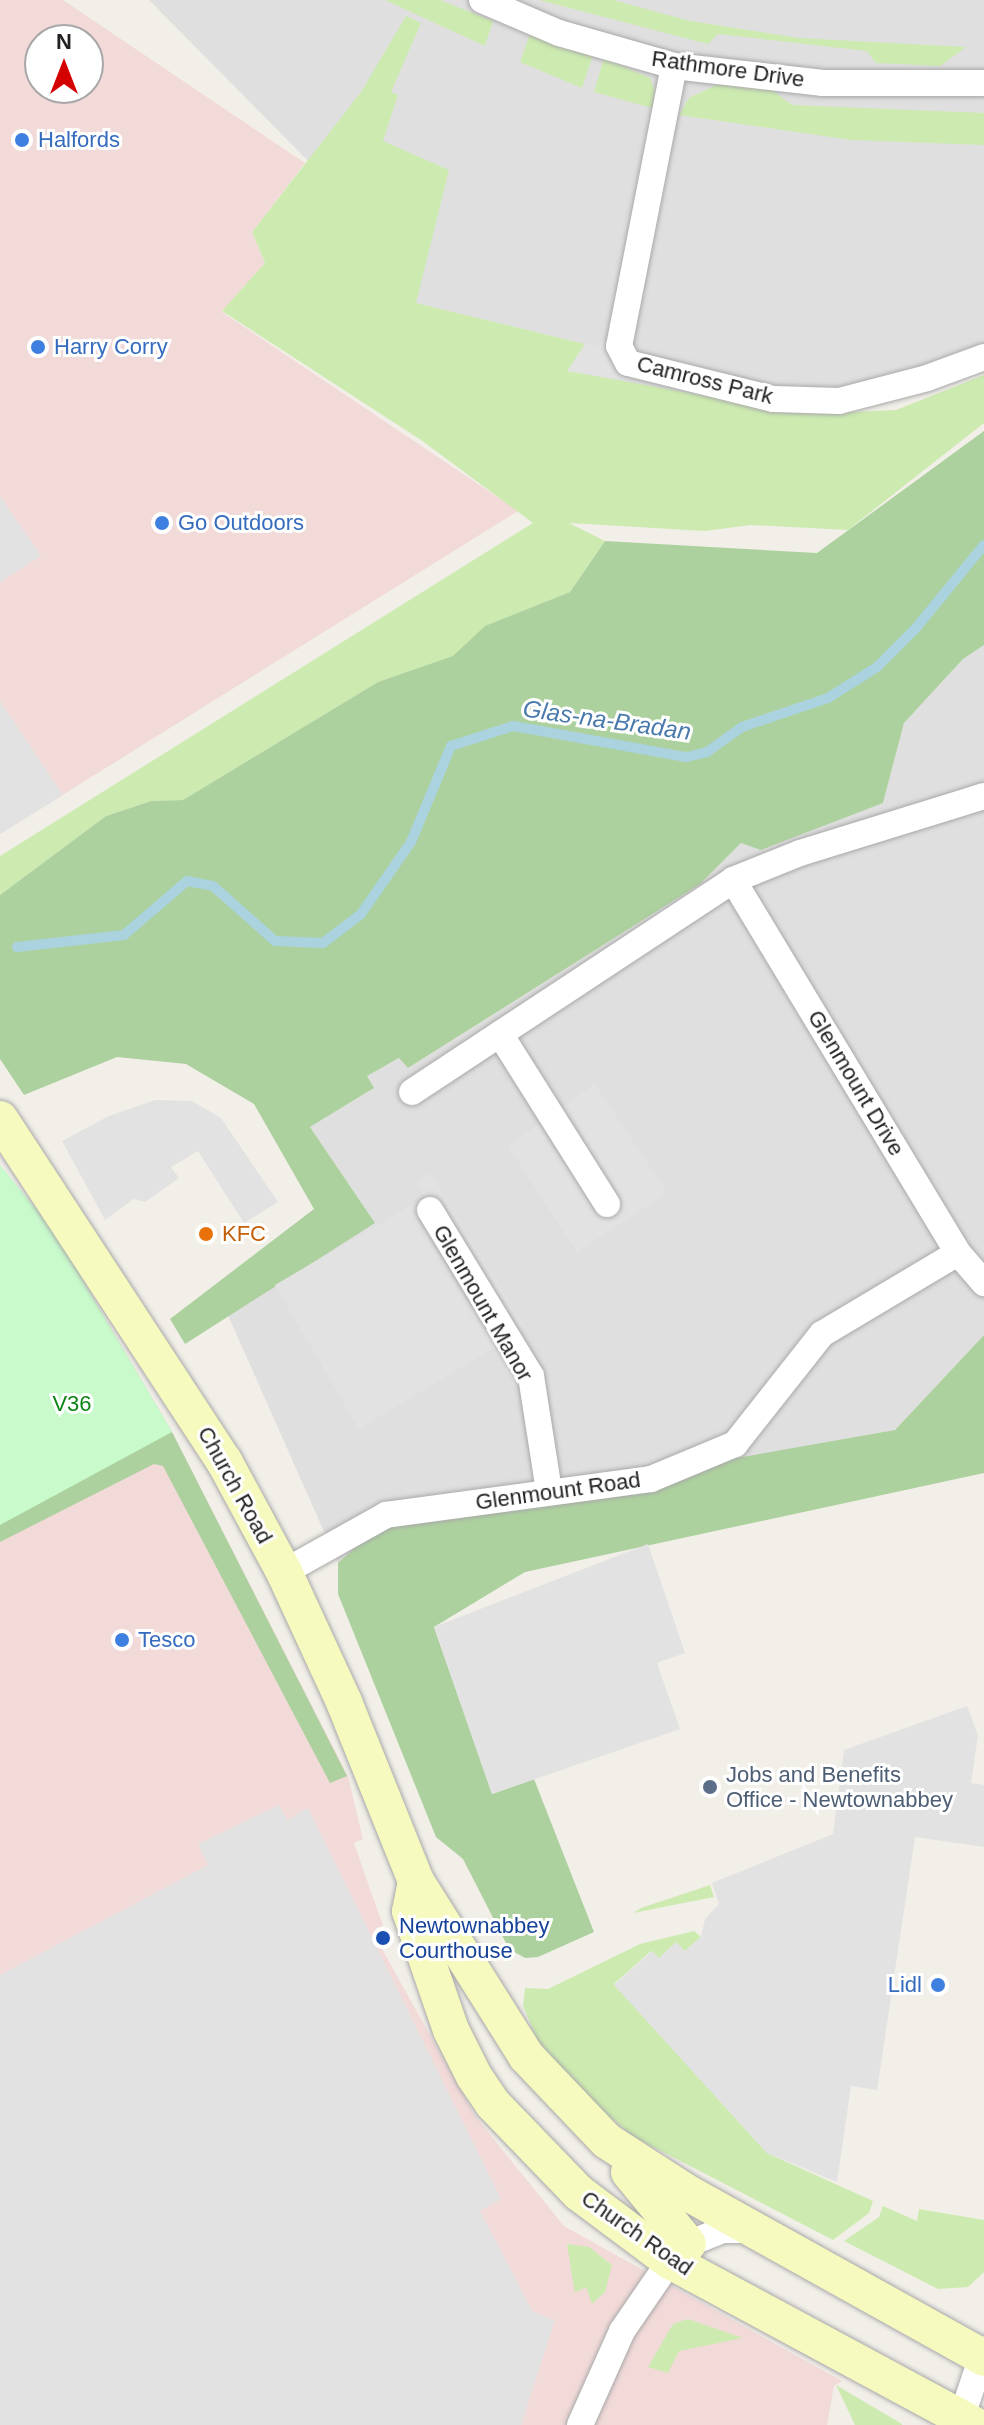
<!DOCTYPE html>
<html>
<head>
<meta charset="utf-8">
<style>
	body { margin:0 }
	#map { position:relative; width:984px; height:2425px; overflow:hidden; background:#f2efe9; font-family:Arial,sans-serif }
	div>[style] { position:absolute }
	.residential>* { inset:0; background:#e0dfdf }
	.commercial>* { inset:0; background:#f2dad9 }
	.grass>* { inset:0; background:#cdebb0 }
	.forest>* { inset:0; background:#add19e }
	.park>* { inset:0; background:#c8facc }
	.parking>* { inset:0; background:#e2e2e2 }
	.stream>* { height:10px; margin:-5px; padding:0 5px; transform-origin:5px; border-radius:5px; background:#aad3df }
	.roads { filter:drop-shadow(0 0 2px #a9a9a9) drop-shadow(0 0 2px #a9a9a9) }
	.street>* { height:26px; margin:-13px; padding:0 13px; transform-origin:13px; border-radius:13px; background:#fff }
	.secondary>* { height:36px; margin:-18px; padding:0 18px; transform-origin:18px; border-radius:18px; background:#f7fabf }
	.dots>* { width:22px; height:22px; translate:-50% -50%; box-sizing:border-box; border:4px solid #fff; border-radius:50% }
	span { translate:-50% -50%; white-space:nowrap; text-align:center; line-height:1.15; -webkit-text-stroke:6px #fff; paint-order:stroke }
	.street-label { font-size:22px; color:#222 }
	.shop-label { font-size:22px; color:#366cbe }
	.left { translate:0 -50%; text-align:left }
	.right { translate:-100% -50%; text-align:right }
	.food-label { font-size:22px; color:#c56008 }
	.park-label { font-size:22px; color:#0c8416 }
	.service-label { font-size:22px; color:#4e5e75 }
	.transit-label { font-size:22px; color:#164399 }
	.water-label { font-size:24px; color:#4a7aab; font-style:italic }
	.north { position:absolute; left:24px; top:24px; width:80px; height:80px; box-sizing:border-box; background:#fff; border:2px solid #a7a7a7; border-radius:50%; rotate:0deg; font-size:22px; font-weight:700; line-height:32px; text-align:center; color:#222 }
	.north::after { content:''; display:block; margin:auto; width:28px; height:36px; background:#d40000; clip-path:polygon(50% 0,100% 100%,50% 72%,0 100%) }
</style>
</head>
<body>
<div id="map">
	<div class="residential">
		<i style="clip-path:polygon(149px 0,984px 0,984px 372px,813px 421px,567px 371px,584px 344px,415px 303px,320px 173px)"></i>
		<i style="clip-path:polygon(984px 645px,984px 1335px,895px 1430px,369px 1535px,338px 1563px,227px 1313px,375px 1223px,310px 1127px,373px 1089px,366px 1076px,400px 1058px,408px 1068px,700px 884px,741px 843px,883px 803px,904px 723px,963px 659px)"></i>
	</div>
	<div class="commercial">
		<i style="clip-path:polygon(evenodd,0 0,63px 0,305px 163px,252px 232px,265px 263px,222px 312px,518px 511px,0 834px,0 0,40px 40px,88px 40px,88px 88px,40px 88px,40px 40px)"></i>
		<i style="clip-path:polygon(172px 1432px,348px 1776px,363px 1839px,354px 1843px,383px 1926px,376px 1928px,382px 1949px,475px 2116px,564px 2226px,842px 2381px,834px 2386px,827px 2425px,0 2425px,0 1525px)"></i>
	</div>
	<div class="grass">
		<i style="clip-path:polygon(385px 0,440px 0,493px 21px,485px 46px)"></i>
		<i style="clip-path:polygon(539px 0,613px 0,690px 21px,799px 38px,966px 47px,940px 66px,876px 63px,867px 51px,718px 34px,708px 44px)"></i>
		<i style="clip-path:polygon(406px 16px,421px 23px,391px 92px,398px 95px,383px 141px,449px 170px,416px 303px,585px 344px,568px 371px,805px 414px,896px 410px,984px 375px,984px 423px,848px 530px,751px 525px,705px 531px,569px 523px,605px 541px,570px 592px,486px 626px,454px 656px,378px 682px,183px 800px,151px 801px,106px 816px,0 895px,0 856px,533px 523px,421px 440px,222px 311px,265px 263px,252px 232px,361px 92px)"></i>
		<i style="clip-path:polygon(530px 34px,593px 55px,582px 88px,520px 62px)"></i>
		<i style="clip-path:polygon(604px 58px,650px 78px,655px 91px,652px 108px,594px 92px)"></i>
		<i style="clip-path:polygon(720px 83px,769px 88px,792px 105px,984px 113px,984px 145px,851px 140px,679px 115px,689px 98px)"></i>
		<i style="clip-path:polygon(710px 1885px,714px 1897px,633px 1913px,641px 1908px)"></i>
		<i style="clip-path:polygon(694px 1931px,701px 1937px,685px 1951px,658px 1958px,651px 1951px,614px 1984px,767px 2153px,873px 2201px,869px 2213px,833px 2240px,632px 2136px,582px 2092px,537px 2039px,523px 2006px,525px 1988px,548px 1989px,640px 1944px)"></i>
		<i style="clip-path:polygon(883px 2206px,917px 2221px,919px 2209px,984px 2220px,984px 2272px,968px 2287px,938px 2289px,844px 2241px,879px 2217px)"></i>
		<i style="clip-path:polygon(567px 2244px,589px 2247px,612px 2265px,605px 2292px,592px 2304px,586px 2287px,575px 2293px)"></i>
		<i style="clip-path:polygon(688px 2319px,743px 2338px,679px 2351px,668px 2373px,648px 2367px,673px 2324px)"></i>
		<i style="clip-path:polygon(836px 2385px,902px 2424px,902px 2425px,855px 2425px)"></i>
	</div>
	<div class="forest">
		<i style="clip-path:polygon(984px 431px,984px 645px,963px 659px,904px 723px,883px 803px,761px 850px,741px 843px,700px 884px,408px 1068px,399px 1058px,367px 1076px,374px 1088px,310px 1127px,375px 1223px,185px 1344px,170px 1319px,314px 1209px,254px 1104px,186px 1064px,117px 1057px,24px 1095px,0 1059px,0 895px,106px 816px,151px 801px,183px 800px,378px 682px,453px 656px,485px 626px,570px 592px,605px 541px,817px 553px)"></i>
		<i style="clip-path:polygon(51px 1227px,172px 1432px,347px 1776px,330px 1783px,163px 1466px,154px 1464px,0 1542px,0 1262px)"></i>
		<i style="clip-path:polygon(984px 1335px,984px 1473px,525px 1572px,434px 1627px,492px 1794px,534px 1779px,594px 1932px,538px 1957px,525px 1958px,509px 1949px,463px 1859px,436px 1837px,338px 1594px,338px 1563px,369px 1535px,409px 1516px,895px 1430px)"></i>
	</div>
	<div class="park">
		<i style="clip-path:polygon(0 1165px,51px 1227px,172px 1432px,0 1525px)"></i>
	</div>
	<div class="parking">
		<i style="clip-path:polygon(609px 338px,647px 376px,625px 380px,567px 371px,585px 344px,594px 346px)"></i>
		<i style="clip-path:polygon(0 496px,41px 556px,0 582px)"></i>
		<i style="clip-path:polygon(0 701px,63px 795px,0 834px)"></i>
		<i style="clip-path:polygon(595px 1084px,667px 1193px,577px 1252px,508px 1146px)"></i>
		<i style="clip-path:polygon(155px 1100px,192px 1101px,221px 1118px,278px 1202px,244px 1223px,198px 1151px,171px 1167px,179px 1178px,145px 1202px,134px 1199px,105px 1220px,62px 1141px,109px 1116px)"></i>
		<i style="clip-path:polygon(430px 1173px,526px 1329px,359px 1429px,275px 1285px,425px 1197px,416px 1182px)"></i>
		<i style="clip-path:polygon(648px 1544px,685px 1653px,657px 1663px,680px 1729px,492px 1794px,434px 1627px)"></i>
		<i style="clip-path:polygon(967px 1706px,978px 1735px,971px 1783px,984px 1785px,984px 1847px,915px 1837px,877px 2090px,851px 2086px,837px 2182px,767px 2153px,614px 1985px,652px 1951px,659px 1958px,676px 1942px,685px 1951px,701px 1937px,705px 1919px,719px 1904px,712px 1883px,833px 1834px,844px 1750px)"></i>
		<i style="clip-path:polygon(279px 1805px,287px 1820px,308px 1808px,501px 2199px,480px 2211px,533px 2312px,555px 2320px,521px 2425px,0 2425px,0 1975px,208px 1865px,198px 1844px)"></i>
	</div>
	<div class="stream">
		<i style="left:17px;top:947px;width:108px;rotate:-6.4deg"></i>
		<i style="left:124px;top:935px;width:83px;rotate:-40.6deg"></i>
		<i style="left:187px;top:881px;width:26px;rotate:11deg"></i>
		<i style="left:213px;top:886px;width:83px;rotate:41.6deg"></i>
		<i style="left:275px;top:941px;width:48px;rotate:2.4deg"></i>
		<i style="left:323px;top:943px;width:48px;rotate:-37.3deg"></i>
		<i style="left:361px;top:914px;width:88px;rotate:-55.2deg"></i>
		<i style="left:411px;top:842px;width:104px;rotate:-67.4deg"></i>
		<i style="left:451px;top:746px;width:65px;rotate:-17.9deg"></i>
		<i style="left:513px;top:726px;width:176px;rotate:10.2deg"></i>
		<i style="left:686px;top:757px;width:22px;rotate:-13deg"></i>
		<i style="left:707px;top:752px;width:43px;rotate:-35.5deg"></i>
		<i style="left:742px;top:727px;width:91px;rotate:-18.6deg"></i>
		<i style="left:828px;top:698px;width:58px;rotate:-32.3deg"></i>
		<i style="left:877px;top:667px;width:55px;rotate:-45deg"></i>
		<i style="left:916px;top:628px;width:107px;rotate:-50.7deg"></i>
	</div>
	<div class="roads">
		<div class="street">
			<i style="left:482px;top:0;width:84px;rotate:23.2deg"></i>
			<i style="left:559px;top:33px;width:120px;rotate:16deg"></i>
			<i style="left:674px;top:66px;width:150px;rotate:6.5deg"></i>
			<i style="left:823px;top:83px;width:161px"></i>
			<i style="left:674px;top:66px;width:285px;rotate:101.1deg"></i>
			<i style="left:619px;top:346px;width:19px;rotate:62deg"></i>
			<i style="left:628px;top:363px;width:150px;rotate:13.9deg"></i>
			<i style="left:774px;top:399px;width:65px;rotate:1.8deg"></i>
			<i style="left:839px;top:401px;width:91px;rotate:-14.6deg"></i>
			<i style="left:927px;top:378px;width:61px;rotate:-20.2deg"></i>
			<i style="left:984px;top:796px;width:193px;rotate:162.8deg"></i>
			<i style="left:800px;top:853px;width:72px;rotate:158.1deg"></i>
			<i style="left:733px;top:880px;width:436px;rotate:58.9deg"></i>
			<i style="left:958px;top:1253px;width:40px;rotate:49deg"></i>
			<i style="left:500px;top:1034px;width:201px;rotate:57.8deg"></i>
			<i style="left:412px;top:1092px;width:385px;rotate:-33.4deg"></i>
			<i style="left:430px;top:1210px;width:194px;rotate:58.7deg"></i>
			<i style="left:531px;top:1376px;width:116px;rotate:81.1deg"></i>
			<i style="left:284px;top:1572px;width:117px;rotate:-29.2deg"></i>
			<i style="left:386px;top:1515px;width:267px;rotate:-7.7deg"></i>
			<i style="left:651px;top:1479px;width:91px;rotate:-22.6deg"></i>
			<i style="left:735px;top:1444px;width:140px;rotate:-51.7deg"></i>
			<i style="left:822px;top:1334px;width:158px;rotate:-30.8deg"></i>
			<i style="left:962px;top:2416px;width:70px;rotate:-71.6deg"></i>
			<i style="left:580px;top:2425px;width:103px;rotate:-65.9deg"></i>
			<i style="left:622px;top:2331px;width:85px;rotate:-55.6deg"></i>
			<i style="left:670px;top:2261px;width:25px;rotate:-43deg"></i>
			<i style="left:688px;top:2244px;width:37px;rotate:-22deg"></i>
			<i style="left:722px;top:2230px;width:29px"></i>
		</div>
		<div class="secondary">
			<i style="left:0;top:1119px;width:409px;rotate:56.8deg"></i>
			<i style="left:224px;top:1461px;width:126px;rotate:61.6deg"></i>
			<i style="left:284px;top:1572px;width:143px;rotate:65.2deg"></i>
			<i style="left:344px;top:1702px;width:193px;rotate:68.1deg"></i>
			<i style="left:416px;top:1881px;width:207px;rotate:57.8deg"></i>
			<i style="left:526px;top:2056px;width:117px;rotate:46.4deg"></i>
			<i style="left:607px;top:2141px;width:94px;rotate:32.8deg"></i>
			<i style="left:686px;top:2192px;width:341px;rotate:29.1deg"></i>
			<i style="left:416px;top:1881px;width:31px;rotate:101deg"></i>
			<i style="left:410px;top:1911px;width:126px;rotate:71deg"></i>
			<i style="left:451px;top:2030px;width:51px;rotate:63.4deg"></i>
			<i style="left:474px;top:2076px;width:34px;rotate:56deg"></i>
			<i style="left:493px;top:2104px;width:124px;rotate:46deg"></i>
			<i style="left:579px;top:2193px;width:114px;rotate:36.8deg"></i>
			<i style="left:670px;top:2261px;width:346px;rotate:28.3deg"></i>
			<i style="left:629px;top:2172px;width:93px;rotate:50.7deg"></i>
		</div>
	</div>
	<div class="dots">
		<i style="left:22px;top:140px;background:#3f7fe0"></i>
		<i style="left:38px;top:347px;background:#3f7fe0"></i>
		<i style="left:162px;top:523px;background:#3f7fe0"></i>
		<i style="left:206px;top:1234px;background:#e8710a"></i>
		<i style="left:122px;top:1640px;background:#3f7fe0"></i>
		<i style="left:710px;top:1787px;background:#5c6f8a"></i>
		<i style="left:383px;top:1938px;background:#1a4fb4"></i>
		<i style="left:938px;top:1985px;background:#3f7fe0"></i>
	</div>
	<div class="street-label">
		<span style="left:728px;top:69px;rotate:8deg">Rathmore Drive</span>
		<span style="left:705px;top:380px;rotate:14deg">Camross Park</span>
		<span style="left:856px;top:1083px;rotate:59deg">Glenmount Drive</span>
		<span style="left:483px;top:1303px;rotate:60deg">Glenmount Manor</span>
		<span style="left:235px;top:1485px;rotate:61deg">Church Road</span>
		<span style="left:558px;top:1491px;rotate:-8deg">Glenmount Road</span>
		<span style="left:637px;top:2233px;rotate:35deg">Church Road</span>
	</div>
	<div class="shop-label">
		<span class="left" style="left:38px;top:140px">Halfords</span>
		<span class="left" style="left:54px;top:347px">Harry Corry</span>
		<span class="left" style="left:178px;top:523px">Go Outdoors</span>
		<span class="left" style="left:138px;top:1640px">Tesco</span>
		<span class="right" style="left:922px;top:1985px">Lidl</span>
	</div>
	<div class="food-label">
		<span class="left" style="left:222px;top:1234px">KFC</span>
	</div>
	<div class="park-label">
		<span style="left:72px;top:1404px">V36</span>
	</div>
	<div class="service-label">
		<span class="left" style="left:726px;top:1787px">Jobs and Benefits<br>Office - Newtownabbey</span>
	</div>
	<div class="transit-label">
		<span class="left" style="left:399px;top:1938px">Newtownabbey<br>Courthouse</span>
	</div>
	<div class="water-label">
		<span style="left:607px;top:720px;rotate:8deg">Glas-na-Bradan</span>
	</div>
	<div class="north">N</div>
</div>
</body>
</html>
